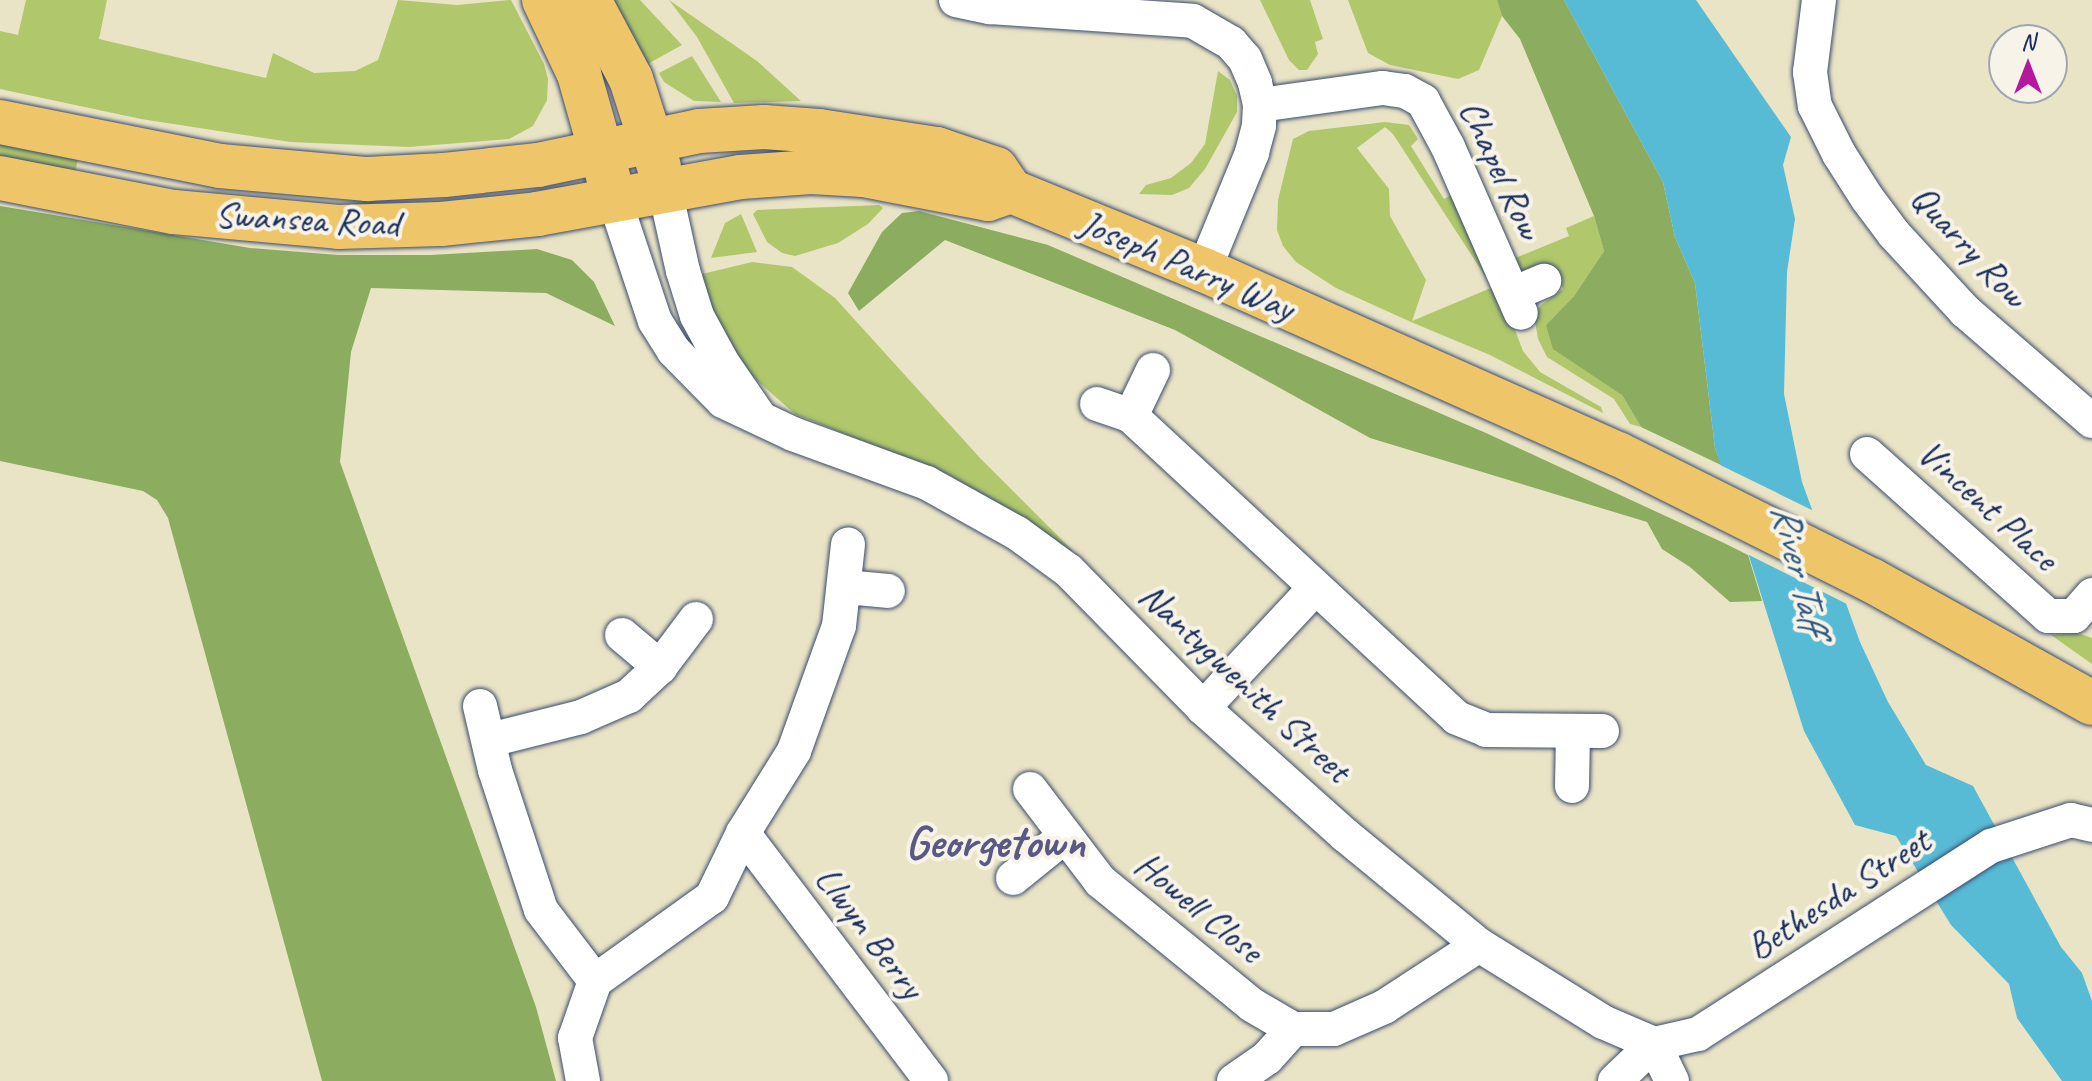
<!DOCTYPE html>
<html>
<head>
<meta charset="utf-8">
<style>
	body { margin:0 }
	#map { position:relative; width:2092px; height:1081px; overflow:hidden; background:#eae4c6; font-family:Caveat,sans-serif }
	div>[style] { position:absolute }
	.green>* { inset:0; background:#b0c76c }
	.forest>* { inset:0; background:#8cac60 }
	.water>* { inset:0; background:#58bbd6 }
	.pier>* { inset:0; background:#eae4c6 }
	.roads { filter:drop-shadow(0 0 2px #3a4a6e) drop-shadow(0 0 2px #3a4a6e) }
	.minor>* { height:34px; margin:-17px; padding:0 17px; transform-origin:17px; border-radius:17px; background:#fff }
	.primary>* { height:44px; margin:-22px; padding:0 22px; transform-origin:22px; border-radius:22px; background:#eec569 }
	span { translate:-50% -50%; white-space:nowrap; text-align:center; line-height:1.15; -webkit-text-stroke:8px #f7f3e8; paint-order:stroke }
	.street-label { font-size:38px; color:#1b2f5e }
	.water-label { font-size:40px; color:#2d5982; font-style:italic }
	.district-label { font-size:46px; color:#5a5884; font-weight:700 }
	.north { position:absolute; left:1988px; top:24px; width:80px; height:80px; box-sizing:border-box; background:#f7f3e8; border:2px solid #9fa5b1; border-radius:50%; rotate:0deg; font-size:22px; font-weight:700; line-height:32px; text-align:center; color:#1b2f5e }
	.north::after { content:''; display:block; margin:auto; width:28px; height:36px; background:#b5179e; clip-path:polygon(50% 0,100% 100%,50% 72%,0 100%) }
</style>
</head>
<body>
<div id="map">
	<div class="green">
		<i style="clip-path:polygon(26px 0,107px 0,99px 39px,266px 78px,273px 53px,314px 73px,355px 71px,378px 60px,398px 0,457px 5px,511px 0,544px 64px,548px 79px,547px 100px,533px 126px,509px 139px,409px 147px,290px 142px,141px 119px,0 89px,0 31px,18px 35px)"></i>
		<i style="clip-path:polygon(604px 0,640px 0,682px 45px,644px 66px)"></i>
		<i style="clip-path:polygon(669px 0,757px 61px,801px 101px,734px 103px,697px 37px)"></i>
		<i style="clip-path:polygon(1260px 0,1310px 0,1323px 39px,1315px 42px,1318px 54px,1307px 70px,1299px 70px,1289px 60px)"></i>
		<i style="clip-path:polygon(1348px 0,1497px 0,1502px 16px,1479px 70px,1458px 79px,1390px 65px,1368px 53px)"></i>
		<i style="clip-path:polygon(692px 56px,721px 102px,694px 101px,664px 82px,659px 73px)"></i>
		<i style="clip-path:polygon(1218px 71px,1230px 80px,1237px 96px,1237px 112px,1205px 169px,1189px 188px,1172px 195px,1139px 194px,1146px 185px,1171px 178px,1191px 163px,1205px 144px)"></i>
		<i style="clip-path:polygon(1385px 122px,1409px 125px,1418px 139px,1411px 146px,1444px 199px,1456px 192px,1493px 276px,1487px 279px,1393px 134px,1385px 127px,1357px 148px,1389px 189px,1390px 216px,1426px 280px,1412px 321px,1498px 285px,1523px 351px,1540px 372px,1601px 407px,1603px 413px,1490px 355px,1411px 322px,1336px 288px,1296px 262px,1283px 246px,1277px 230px,1278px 200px,1293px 139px,1309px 131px)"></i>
		<i style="clip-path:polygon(0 141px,78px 158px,75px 174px,0 159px)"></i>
		<i style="clip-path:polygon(879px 205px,883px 208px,868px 224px,838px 243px,795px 256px,782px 253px,767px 242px,753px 214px,757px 210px)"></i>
		<i style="clip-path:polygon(741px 214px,757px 252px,711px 258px,725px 223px)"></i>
		<i style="clip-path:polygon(1594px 216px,1604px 251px,1574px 296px,1546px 325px,1622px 395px,1641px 427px,1630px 424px,1614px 399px,1547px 357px,1538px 339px,1534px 315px,1541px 305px,1563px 289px,1554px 266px,1515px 279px,1508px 261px,1569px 236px,1566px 228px)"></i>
		<i style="clip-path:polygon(752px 262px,792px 267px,835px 298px,980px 458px,1072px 550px,1069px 553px,1027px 522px,951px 476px,795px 414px,745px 370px,709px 312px,698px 275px)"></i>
		<i style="clip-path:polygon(2078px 633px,2092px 638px,2092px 664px,2051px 635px)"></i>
	</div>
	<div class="forest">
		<i style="clip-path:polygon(1497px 0,1564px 0,1663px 182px,1675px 237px,1695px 283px,1715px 448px,1721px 465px,1641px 427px,1622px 395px,1553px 349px,1546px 325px,1574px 296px,1604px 251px,1594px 216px,1520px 39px,1502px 16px)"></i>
		<i style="clip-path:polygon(0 206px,250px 248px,338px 255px,430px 255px,537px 249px,572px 260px,594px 282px,615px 326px,546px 293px,371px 288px,351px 352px,340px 462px,536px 1007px,556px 1081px,322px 1081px,168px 518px,157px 500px,143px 491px,0 461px)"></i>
		<i style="clip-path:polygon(919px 211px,1048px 245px,1486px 433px,1724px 543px,1748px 555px,1762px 601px,1730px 602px,1690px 567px,1662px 549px,1647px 522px,1370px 438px,1175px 330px,945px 240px,859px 311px,848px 293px,882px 232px,902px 213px)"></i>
	</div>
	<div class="water">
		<i style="clip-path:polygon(1564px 0,1696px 0,1791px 137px,1783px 165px,1795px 219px,1787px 272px,1784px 394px,1802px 482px,1860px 642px,1888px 702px,1926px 765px,1973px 786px,2061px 947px,2082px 973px,2092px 1001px,2092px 1081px,2062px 1081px,2017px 1018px,2009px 984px,1951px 925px,1896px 836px,1855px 825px,1804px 731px,1715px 448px,1695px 283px,1675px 237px,1663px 182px)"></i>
	</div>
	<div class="pier">
		<i style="clip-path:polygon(1716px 463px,1818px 513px,1851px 606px,1743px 552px)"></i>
	</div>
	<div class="roads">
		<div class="minor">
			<i style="left:956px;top:0;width:35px;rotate:12deg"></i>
			<i style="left:990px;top:7px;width:203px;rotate:3.9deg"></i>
			<i style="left:1193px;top:21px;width:44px;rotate:30.1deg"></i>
			<i style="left:1231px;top:43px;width:21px;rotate:49deg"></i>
			<i style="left:1245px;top:59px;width:26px;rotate:67deg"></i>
			<i style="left:1255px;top:83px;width:23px;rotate:77deg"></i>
			<i style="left:1260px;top:105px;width:21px;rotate:93deg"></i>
			<i style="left:1259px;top:126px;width:28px;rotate:105deg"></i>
			<i style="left:1252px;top:153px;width:126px;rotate:112.3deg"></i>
			<i style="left:1819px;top:0;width:73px;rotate:97.1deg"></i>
			<i style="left:1810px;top:72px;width:34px;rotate:82deg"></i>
			<i style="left:1815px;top:106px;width:54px;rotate:63.4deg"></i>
			<i style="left:1839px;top:154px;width:52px;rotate:57.5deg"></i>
			<i style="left:1867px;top:198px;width:45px;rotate:53.1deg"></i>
			<i style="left:1894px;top:234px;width:105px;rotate:47.3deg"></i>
			<i style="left:1965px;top:311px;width:168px;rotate:40.9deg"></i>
			<i style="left:1260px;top:105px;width:124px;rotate:-7.9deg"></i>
			<i style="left:1383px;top:88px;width:22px;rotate:8deg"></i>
			<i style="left:1405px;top:91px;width:21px;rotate:29deg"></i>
			<i style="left:1423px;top:101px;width:52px;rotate:61.5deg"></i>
			<i style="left:1448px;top:147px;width:181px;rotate:66.3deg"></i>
			<i style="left:665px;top:190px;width:83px;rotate:77.5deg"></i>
			<i style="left:683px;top:271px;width:47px;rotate:72.7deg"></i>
			<i style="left:697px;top:316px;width:52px;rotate:61.5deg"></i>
			<i style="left:722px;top:362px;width:65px;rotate:55.6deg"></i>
			<i style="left:615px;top:201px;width:126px;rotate:71.6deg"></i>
			<i style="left:655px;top:321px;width:34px;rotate:58deg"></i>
			<i style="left:673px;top:350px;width:71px;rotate:45.6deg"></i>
			<i style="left:723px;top:401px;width:77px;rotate:25.2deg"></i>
			<i style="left:793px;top:434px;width:143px;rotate:20.1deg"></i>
			<i style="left:927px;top:483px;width:103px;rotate:29.1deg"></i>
			<i style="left:1017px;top:533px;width:64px;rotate:36.2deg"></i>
			<i style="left:1069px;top:571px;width:192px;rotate:45.6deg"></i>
			<i style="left:1203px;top:708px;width:191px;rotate:41.8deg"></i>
			<i style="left:1345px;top:835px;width:173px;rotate:39.4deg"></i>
			<i style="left:1479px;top:945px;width:146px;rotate:31.8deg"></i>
			<i style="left:1603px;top:1022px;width:56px;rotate:23.3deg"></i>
			<i style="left:1513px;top:294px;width:34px;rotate:-23deg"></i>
			<i style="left:1097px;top:404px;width:36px;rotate:19deg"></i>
			<i style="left:1131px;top:416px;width:444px;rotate:42.8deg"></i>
			<i style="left:1457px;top:718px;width:31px;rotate:22deg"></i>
			<i style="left:1486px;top:730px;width:116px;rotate:0.5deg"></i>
			<i style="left:1131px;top:416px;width:51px;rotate:-64.4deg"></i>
			<i style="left:1867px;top:454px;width:243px;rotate:41.8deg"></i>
			<i style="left:2048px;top:616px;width:26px"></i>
			<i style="left:2074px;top:616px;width:28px;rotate:-49deg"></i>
			<i style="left:845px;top:587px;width:43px;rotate:5.3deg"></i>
			<i style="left:622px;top:635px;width:50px;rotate:40.1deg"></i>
			<i style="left:480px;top:706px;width:66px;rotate:76.8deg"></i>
			<i style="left:495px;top:770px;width:147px;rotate:71.8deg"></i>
			<i style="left:541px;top:910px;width:89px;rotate:52.7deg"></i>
			<i style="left:1203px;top:708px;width:163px;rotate:-47deg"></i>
			<i style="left:490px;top:740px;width:94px;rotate:-14.2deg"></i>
			<i style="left:581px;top:717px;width:52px;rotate:-23.6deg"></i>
			<i style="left:629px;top:696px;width:42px;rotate:-43.1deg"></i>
			<i style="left:660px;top:667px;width:60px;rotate:-53.1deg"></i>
			<i style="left:1572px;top:786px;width:53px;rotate:-88.9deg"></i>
			<i style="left:1030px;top:789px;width:116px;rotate:52.7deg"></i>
			<i style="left:1100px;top:881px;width:196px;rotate:39.2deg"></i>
			<i style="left:1252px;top:1005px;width:48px;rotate:30.3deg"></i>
			<i style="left:1293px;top:1029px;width:41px"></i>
			<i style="left:1334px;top:1029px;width:55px;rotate:-23.7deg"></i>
			<i style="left:1384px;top:1007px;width:113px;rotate:-33.1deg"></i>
			<i style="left:743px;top:833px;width:311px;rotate:52.8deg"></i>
			<i style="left:1013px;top:878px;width:67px;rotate:-38.9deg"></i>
			<i style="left:1654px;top:1044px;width:45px;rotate:-12.8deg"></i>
			<i style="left:1698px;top:1034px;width:348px;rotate:-32.7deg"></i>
			<i style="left:1991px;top:846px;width:84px;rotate:-18deg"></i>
			<i style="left:2071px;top:820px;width:22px;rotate:13deg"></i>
			<i style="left:1654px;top:1044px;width:41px;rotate:64.1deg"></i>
			<i style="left:583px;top:1081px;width:44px;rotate:-100.5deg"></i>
			<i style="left:575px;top:1038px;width:60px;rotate:-70.7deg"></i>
			<i style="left:595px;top:981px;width:144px;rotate:-35.7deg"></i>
			<i style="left:712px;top:897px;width:71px;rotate:-64.2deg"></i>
			<i style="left:743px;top:833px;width:97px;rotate:-58.1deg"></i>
			<i style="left:794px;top:751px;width:133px;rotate:-70.2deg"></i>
			<i style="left:839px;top:626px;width:82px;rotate:-83.7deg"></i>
			<i style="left:1234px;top:1081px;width:40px;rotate:-34.9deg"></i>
			<i style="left:1267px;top:1058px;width:39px;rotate:-48deg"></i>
			<i style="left:1615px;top:1081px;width:54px;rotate:-43.5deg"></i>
		</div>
		<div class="primary">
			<i style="left:544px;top:0;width:82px;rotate:64.7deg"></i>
			<i style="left:579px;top:74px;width:110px;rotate:74.2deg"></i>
			<i style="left:589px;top:0;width:89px;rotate:62deg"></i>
			<i style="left:631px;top:79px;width:92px;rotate:72.3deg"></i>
			<i style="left:0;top:122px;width:224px;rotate:11.3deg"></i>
			<i style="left:220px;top:166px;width:148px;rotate:5.1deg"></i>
			<i style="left:367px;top:179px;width:77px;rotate:-3deg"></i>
			<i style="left:444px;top:175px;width:95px;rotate:-6.1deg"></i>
			<i style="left:538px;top:165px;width:165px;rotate:-11.9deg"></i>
			<i style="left:699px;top:131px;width:65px;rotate:-3.5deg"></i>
			<i style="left:764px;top:127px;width:55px;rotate:4.2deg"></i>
			<i style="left:819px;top:131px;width:119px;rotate:8.7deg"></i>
			<i style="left:937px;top:149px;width:62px;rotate:18.7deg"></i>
			<i style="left:996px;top:169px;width:27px;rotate:56deg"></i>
			<i style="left:1011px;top:191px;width:209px;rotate:22.3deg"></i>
			<i style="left:1204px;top:270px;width:453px;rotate:24deg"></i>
			<i style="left:1618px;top:454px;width:283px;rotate:26.5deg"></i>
			<i style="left:1871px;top:580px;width:253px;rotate:29.1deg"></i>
			<i style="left:0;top:178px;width:177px;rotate:11.1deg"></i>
			<i style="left:174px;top:212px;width:165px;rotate:5.2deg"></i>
			<i style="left:338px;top:227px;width:103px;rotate:-1.7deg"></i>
			<i style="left:441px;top:224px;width:97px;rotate:-5.9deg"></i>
			<i style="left:537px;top:214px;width:207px;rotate:-10.3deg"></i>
			<i style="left:741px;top:177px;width:70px;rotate:-4.1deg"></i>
			<i style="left:811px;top:172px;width:52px;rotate:3.3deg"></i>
			<i style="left:863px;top:175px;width:127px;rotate:10.9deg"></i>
			<i style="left:988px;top:199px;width:24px;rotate:-19deg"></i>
		</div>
	</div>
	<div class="street-label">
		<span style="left:1501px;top:169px;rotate:65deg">Chapel Row</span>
		<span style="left:307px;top:219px;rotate:3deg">Swansea Road</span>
		<span style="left:1969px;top:246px;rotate:47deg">Quarry Row</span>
		<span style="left:1187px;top:265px;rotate:23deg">Joseph Parry Way</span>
		<span style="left:1988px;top:505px;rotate:42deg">Vincent Place</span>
		<span style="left:1245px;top:682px;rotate:43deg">Nantygwenith Street</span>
		<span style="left:1838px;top:894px;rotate:-33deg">Bethesda Street</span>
		<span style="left:1199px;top:907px;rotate:39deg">Howell Close</span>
		<span style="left:870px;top:932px;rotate:53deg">Llwyn Berry</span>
	</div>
	<div class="water-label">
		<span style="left:1800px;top:568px;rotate:76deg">River Taff</span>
	</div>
	<div class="district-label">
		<span style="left:995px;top:842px">Georgetown</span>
	</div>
	<div class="north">N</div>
</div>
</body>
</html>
